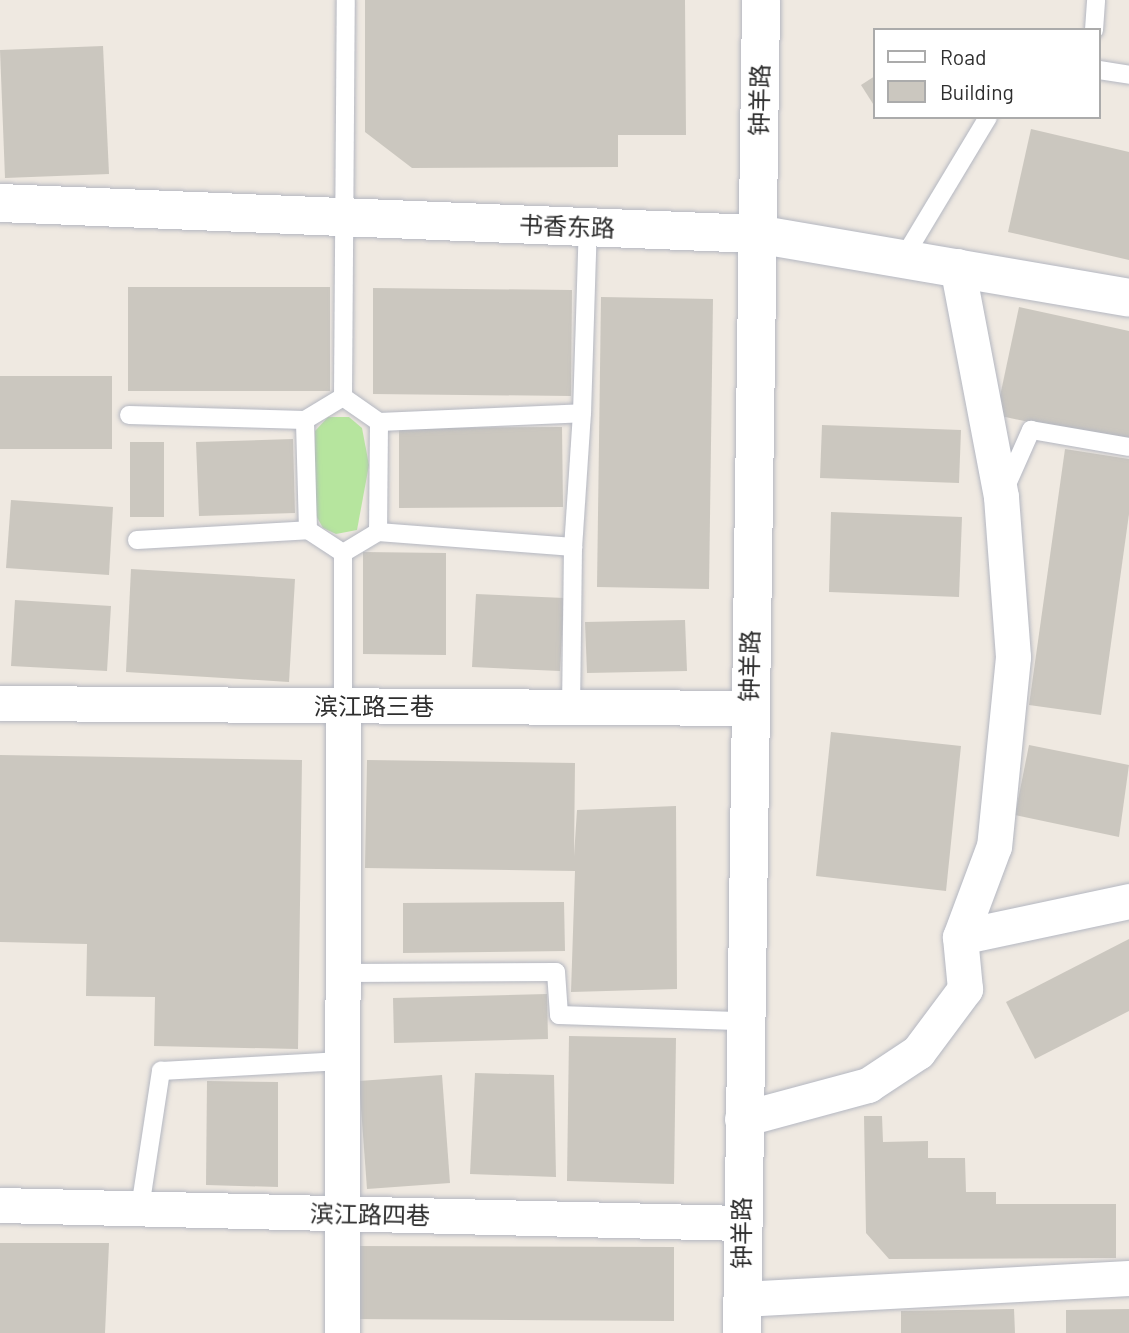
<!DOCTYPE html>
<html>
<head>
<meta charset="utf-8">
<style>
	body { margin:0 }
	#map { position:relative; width:1129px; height:1333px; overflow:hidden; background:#efe9e1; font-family:Barlow,"Noto Sans SC",sans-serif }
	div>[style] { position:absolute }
	.green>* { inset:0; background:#b6e59e }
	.building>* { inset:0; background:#cbc7bf }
	.roads { filter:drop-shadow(0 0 2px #b4b7c1) drop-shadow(0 0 2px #b4b7c1) }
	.service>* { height:18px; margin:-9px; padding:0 9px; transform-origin:9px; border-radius:9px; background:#fff }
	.minor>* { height:35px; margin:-17.5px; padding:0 17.5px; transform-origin:17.5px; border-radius:17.5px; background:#fff }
	.tertiary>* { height:38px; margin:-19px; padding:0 19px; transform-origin:19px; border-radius:19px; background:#fff }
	span { translate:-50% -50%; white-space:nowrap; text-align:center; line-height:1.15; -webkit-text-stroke:5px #fff; paint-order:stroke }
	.street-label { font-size:24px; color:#2e2e2e }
	.legend { position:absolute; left:873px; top:28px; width:228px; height:91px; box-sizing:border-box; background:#fff; border:2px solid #ababab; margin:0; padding:9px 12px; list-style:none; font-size:21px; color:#2e2e2e }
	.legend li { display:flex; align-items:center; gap:14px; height:35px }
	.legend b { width:35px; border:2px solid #ababab }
</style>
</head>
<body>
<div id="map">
	<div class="green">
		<i style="clip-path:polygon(328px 417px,349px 417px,362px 428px,369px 465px,357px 530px,336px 534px,323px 528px,314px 512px,315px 431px)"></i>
	</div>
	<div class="building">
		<i style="clip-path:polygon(365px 0,685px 0,686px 135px,618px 135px,618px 167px,412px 168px,365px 132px)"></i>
		<i style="clip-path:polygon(103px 46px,109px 174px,5px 178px,0 50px)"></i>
		<i style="clip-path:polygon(875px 76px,875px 107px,861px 85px)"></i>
		<i style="clip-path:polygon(1031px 129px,1129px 152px,1129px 260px,1008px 232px)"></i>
		<i style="clip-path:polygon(128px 287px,330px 287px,330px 391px,128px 391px)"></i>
		<i style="clip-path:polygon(373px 288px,572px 290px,571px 396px,373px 394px)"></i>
		<i style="clip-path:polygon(601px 297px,713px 299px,709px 589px,597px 587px)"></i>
		<i style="clip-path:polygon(1019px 307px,1129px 331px,1129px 443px,996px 415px)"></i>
		<i style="clip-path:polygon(0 376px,112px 376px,112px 449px,0 449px)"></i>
		<i style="clip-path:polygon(822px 425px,961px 430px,959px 483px,820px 478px)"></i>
		<i style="clip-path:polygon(562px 427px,563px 507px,399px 508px,399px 428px)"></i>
		<i style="clip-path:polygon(293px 439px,295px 513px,199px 516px,196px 442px)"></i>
		<i style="clip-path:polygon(130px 442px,164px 442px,164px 517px,130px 517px)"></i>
		<i style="clip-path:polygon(1065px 449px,1129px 459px,1129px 514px,1101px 715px,1029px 705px)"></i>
		<i style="clip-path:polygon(11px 500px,113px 507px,109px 575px,6px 568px)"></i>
		<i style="clip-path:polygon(831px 512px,962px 517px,959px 597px,829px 592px)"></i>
		<i style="clip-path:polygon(363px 552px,446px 553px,446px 655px,363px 654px)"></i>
		<i style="clip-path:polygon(131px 569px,295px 579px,289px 682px,126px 672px)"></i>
		<i style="clip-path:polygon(476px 594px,564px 598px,560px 671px,472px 667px)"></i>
		<i style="clip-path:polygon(15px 600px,111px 606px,107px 671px,11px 666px)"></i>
		<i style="clip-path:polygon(685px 620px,687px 671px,587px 673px,585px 622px)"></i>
		<i style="clip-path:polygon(831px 732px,961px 746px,946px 891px,816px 876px)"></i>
		<i style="clip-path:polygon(1029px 745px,1129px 765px,1119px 837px,1015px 815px)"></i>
		<i style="clip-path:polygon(0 755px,302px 760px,298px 1049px,154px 1046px,155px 997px,86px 996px,87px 944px,0 942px)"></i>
		<i style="clip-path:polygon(367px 760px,575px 763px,574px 856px,577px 810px,676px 806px,677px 989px,571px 992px,575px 871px,365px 868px)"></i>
		<i style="clip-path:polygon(564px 902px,565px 951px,403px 953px,403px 903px)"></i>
		<i style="clip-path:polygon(1129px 939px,1129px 1011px,1035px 1059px,1006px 1002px)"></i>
		<i style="clip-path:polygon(547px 994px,548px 1039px,394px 1043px,393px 998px)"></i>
		<i style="clip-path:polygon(569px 1036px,676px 1038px,674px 1184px,567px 1181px)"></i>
		<i style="clip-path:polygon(475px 1073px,554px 1075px,556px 1177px,470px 1174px)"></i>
		<i style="clip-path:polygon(442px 1075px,450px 1183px,367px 1189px,359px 1081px)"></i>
		<i style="clip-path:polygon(207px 1081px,278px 1082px,278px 1187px,206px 1185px)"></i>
		<i style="clip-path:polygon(864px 1116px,882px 1116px,883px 1142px,928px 1141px,928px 1158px,965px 1158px,966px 1192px,996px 1192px,996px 1204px,1116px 1204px,1116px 1258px,889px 1259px,866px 1233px)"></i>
		<i style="clip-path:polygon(0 1243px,109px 1243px,105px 1333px,0 1333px)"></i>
		<i style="clip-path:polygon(352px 1246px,674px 1247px,674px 1321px,352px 1319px)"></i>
		<i style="clip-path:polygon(1014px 1309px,1015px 1333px,901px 1333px,901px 1311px)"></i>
		<i style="clip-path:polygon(1129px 1309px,1129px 1333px,1066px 1333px,1066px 1310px)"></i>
	</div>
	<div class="roads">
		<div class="service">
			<i style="left:1094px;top:30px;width:30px;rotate:-86deg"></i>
			<i style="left:1099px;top:70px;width:30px;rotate:9deg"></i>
			<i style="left:904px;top:257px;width:163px;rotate:-59deg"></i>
			<i style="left:343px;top:397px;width:44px;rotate:34.8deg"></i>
			<i style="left:379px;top:422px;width:110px;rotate:90.5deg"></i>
			<i style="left:378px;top:532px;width:41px;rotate:149deg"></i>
			<i style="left:582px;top:413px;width:186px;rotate:-88.2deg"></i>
			<i style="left:129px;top:415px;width:176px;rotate:1.6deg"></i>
			<i style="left:379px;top:422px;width:203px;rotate:-2.5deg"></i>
			<i style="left:582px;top:413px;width:134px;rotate:93.8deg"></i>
			<i style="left:1004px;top:491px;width:67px;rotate:-66.1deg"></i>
			<i style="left:1031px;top:430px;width:99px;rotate:9.8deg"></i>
			<i style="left:378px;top:532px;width:196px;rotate:4.4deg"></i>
			<i style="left:573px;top:547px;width:160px;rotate:90.7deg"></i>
			<i style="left:137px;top:540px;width:171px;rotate:-3.3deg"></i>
			<i style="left:343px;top:706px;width:153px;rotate:-90deg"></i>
			<i style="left:343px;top:553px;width:42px;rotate:-146.7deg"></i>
			<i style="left:308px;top:530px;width:110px;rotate:-91.6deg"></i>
			<i style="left:305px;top:420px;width:44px;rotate:-31.2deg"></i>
			<i style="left:343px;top:397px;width:397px;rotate:-89.6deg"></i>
			<i style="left:343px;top:973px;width:213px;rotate:-0.3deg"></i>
			<i style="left:556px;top:972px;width:43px;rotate:86deg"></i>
			<i style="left:559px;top:1015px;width:185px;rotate:1.9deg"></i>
			<i style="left:140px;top:1208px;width:139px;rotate:-81.3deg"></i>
			<i style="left:161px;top:1071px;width:181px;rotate:-3.2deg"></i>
		</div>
		<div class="minor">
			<i style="left:957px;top:266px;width:235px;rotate:79.2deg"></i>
			<i style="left:1001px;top:497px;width:160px;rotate:85.7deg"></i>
			<i style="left:1013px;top:657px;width:190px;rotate:95.7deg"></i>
			<i style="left:994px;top:846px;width:97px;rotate:110.5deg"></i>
			<i style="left:0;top:703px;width:749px;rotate:0.38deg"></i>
			<i style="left:742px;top:1119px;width:131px;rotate:-15.1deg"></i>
			<i style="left:868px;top:1085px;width:60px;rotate:-33.4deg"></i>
			<i style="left:918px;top:1052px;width:79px;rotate:-53.3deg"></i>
			<i style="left:965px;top:989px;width:52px;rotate:-95.5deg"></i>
			<i style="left:960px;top:937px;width:173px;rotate:-12deg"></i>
			<i style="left:0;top:1205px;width:740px;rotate:1.39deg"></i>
			<i style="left:741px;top:1299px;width:389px;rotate:-3.1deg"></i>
			<i style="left:342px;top:1333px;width:627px;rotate:-89.91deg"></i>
		</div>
		<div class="tertiary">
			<i style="left:0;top:203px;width:757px;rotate:2.35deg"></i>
			<i style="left:756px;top:234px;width:378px;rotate:9.7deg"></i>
			<i style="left:742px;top:1333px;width:1333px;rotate:-89.18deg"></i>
		</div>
	</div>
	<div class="street-label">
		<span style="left:759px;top:100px;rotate:-89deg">钟羊路</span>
		<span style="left:567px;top:226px;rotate:2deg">书香东路</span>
		<span style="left:749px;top:666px;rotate:-89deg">钟羊路</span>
		<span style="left:374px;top:706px">滨江路三巷</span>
		<span style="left:370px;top:1214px;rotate:1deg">滨江路四巷</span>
		<span style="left:741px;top:1233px;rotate:-90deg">钟羊路</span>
	</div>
	<ul class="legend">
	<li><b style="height:9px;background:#fff"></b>Road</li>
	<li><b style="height:19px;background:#cbc7bf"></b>Building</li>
	</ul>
</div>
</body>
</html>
